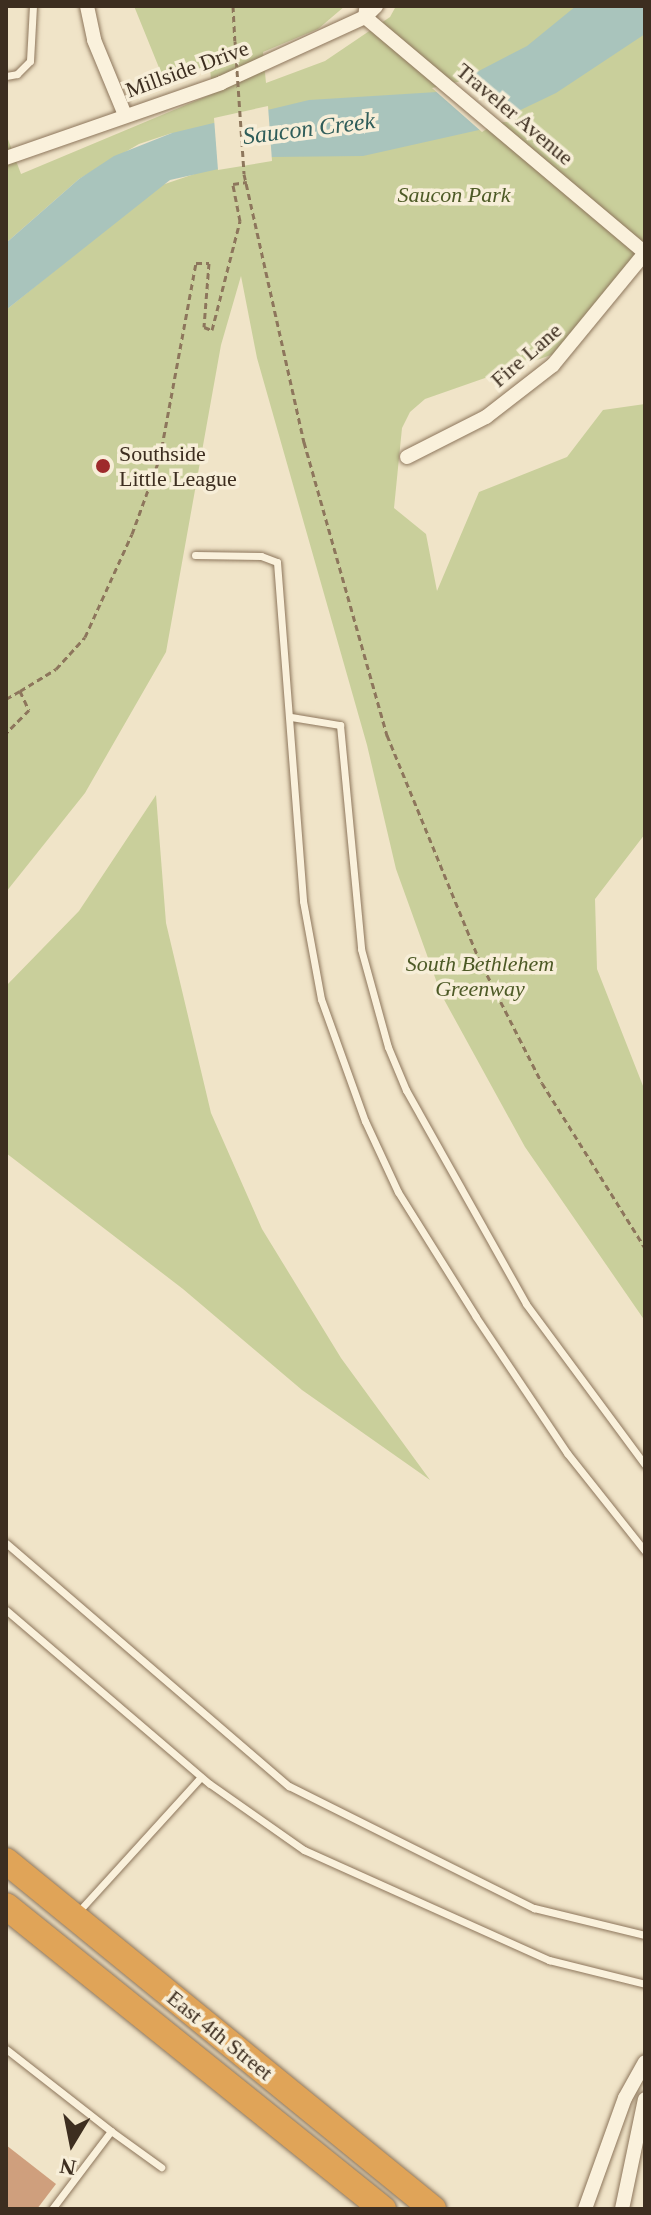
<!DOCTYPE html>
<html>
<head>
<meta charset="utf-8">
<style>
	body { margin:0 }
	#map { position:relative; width:651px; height:2215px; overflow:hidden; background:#f0e4c8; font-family:"Times New Roman",serif }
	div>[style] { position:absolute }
	.green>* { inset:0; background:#c9cf9b }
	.water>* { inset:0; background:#a9c4bc }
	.pier>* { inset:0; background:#f0e4c8 }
	.building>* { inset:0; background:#cf9f7d }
	.path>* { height:3px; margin-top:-1.5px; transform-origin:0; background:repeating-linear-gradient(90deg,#8d765c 0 6px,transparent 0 10px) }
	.roads { filter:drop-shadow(0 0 2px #8d765c) drop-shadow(0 0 2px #8d765c) }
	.lane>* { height:7px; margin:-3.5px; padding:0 3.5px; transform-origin:3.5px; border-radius:3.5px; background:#faf1dc }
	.street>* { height:14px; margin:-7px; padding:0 7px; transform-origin:7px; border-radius:7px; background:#faf1dc }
	.highway>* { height:26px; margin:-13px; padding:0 13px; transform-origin:13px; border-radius:13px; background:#e0a458 }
	.path-bridge>* { height:3px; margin-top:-1.5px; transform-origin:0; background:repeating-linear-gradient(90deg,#8d765c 0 6px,transparent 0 10px) }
	.dots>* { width:22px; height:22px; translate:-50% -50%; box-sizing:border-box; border:4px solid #f7eed8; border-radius:50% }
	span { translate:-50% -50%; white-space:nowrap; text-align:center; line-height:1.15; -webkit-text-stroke:7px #f7eed8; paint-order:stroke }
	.street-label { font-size:22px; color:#3d2e20 }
	.park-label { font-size:22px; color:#4d5a26; font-style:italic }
	.poi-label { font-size:22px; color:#3d2e20 }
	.left { translate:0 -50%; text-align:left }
	.water-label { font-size:24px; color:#2f5d5a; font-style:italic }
	.frame { position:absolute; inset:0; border:8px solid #3d2e20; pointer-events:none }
	.north { position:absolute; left:32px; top:2103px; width:80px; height:80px; -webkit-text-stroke:6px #f7eed8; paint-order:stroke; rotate:190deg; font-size:22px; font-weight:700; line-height:32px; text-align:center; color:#3d2e20 }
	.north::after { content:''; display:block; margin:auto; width:28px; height:36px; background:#3d2e20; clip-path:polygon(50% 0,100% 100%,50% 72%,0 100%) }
</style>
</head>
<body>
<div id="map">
	<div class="green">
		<i style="clip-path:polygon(134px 6px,345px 6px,318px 29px,263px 52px,266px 83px,325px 61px,390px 17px,396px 6px,645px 6px,645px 246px,554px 354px,425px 399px,410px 412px,402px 428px,394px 508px,426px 534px,437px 591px,479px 492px,567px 457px,603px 410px,645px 404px,645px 834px,595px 899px,597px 969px,645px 1091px,645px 1321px,525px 1147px,441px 994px,396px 869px,367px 745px,257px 358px,241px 276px,221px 345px,166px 652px,85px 793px,6px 892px,6px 310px,159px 186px,218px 166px,172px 133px,139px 144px,79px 179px,6px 243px,6px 134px,21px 174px,212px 94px,210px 67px,164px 80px)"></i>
		<i style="clip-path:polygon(156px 795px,166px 923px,211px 1113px,262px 1229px,341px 1358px,430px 1480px,302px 1390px,183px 1289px,6px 1153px,6px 986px,79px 911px)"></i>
	</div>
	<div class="water">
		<i style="clip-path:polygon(576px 6px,645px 6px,645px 34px,556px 93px,479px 130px,363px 156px,272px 157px,170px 180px,6px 310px,6px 243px,79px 179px,114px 156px,172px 133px,309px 100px,437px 92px,470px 83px,471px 75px,527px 46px)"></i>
	</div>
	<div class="pier">
		<i style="clip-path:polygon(466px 80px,515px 121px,496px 123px,482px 132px,432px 88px)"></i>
		<i style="clip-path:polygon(268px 106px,272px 161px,218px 170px,214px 118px)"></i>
	</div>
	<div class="building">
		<i style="clip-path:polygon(6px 2145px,56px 2184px,37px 2209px,6px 2209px)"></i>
	</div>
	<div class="path">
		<i style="left:233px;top:6px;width:35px;rotate:87deg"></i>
		<i style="left:244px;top:174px;width:275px;rotate:77.4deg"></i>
		<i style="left:304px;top:442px;width:305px;rotate:74.2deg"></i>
		<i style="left:387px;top:735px;width:240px;rotate:67.7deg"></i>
		<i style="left:478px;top:957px;width:141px;rotate:63.1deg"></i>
		<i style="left:542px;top:1083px;width:195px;rotate:58deg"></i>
		<i style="left:20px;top:691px;width:42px;rotate:-31.4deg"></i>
		<i style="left:56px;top:669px;width:43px;rotate:-47.8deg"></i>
		<i style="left:85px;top:637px;width:113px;rotate:-65.5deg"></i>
		<i style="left:132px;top:534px;width:82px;rotate:-70deg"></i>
		<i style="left:160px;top:457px;width:197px;rotate:-79.5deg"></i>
		<i style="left:196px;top:263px;width:13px"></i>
		<i style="left:209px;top:263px;width:64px;rotate:94.5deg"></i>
		<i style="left:204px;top:327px;width:9px;rotate:21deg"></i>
		<i style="left:212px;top:330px;width:113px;rotate:-75.6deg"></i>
		<i style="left:240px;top:221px;width:38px;rotate:-101deg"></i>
		<i style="left:233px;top:184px;width:14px;rotate:-8deg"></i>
		<i style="left:6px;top:699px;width:16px;rotate:-30deg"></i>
		<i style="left:20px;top:691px;width:21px;rotate:65deg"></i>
		<i style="left:29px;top:710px;width:33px;rotate:135deg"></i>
	</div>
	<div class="roads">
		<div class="lane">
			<i style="left:6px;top:76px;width:11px;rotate:-10deg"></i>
			<i style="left:17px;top:74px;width:18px;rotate:-45deg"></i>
			<i style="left:30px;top:61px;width:55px;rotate:-86.9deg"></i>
			<i style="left:195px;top:555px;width:66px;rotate:0.9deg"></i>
			<i style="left:261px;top:556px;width:17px;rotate:21deg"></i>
			<i style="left:277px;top:562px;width:340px;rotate:85.6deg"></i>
			<i style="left:303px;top:901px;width:100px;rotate:79.6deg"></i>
			<i style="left:321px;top:999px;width:130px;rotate:70.2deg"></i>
			<i style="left:365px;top:1121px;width:78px;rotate:65.1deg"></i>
			<i style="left:398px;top:1192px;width:147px;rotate:58deg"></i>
			<i style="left:476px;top:1317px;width:164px;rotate:56.2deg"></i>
			<i style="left:567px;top:1453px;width:125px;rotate:51.5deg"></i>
			<i style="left:291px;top:717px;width:50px;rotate:9.3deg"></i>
			<i style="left:340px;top:725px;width:225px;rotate:84.6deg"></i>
			<i style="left:361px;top:949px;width:102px;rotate:74.6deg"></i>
			<i style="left:388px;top:1047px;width:47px;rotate:67.3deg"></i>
			<i style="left:406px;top:1090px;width:245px;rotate:60.7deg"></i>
			<i style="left:526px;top:1304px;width:200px;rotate:53.5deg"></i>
			<i style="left:6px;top:1543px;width:373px;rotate:40.7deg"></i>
			<i style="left:289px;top:1786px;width:274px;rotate:26.5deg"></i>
			<i style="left:534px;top:1908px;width:114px;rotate:13.7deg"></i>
			<i style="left:6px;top:1610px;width:268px;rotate:40.5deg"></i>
			<i style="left:210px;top:1784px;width:115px;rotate:35.1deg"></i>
			<i style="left:304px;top:1850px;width:269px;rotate:24.2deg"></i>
			<i style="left:549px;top:1960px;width:99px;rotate:14deg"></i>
			<i style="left:79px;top:1911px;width:181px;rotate:-47.7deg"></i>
			<i style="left:6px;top:2049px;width:133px;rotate:38deg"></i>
			<i style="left:111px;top:2131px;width:98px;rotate:127.1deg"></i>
			<i style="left:111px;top:2131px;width:62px;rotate:35.8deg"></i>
		</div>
		<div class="street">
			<i style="left:87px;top:6px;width:35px;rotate:78deg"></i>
			<i style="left:94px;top:40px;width:81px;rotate:67.5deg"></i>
			<i style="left:366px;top:10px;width:7px;rotate:98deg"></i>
			<i style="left:365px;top:17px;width:366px;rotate:40.1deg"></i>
			<i style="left:6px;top:158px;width:228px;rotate:-19.2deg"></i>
			<i style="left:221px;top:83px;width:158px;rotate:-24.6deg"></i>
			<i style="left:365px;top:17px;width:16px;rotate:-45deg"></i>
			<i style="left:407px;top:457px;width:89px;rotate:-26.9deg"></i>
			<i style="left:486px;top:417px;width:85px;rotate:-37.8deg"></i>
			<i style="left:553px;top:365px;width:145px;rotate:-50.6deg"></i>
			<i style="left:585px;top:2209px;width:118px;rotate:-70.2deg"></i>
			<i style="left:625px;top:2098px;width:41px;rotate:-60.9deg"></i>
			<i style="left:622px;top:2209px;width:112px;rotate:-78.2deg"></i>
		</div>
		<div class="highway">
			<i style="left:6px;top:1861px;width:551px;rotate:39.18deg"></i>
			<i style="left:6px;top:1906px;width:484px;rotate:38.8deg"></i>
		</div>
	</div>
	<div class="path-bridge">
		<i style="left:235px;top:41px;width:133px;rotate:86.1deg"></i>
	</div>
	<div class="dots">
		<i style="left:103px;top:466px;background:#9e2a2b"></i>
	</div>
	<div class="street-label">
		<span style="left:187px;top:69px;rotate:-20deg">Millside Drive</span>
		<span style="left:515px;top:114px;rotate:40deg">Traveler Avenue</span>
		<span style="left:526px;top:355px;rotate:-41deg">Fire Lane</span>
		<span style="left:220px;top:2035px;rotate:39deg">East 4th Street</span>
	</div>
	<div class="park-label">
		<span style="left:454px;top:195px">Saucon Park</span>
		<span style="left:480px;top:976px">South Bethlehem<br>Greenway</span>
	</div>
	<div class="poi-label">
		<span class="left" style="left:119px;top:466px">Southside<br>Little League</span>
	</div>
	<div class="water-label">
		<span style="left:309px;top:129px;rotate:-7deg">Saucon Creek</span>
	</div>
	<div class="frame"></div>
	<div class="north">N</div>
</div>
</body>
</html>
